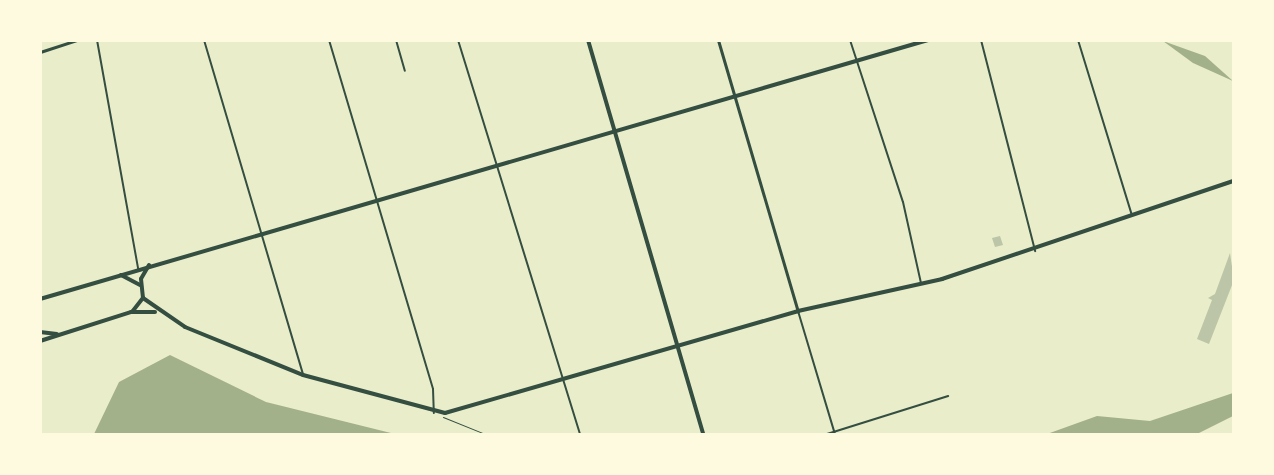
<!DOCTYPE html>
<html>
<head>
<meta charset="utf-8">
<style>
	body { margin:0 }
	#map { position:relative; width:1274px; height:475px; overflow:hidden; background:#e9edc9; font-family:"Exo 2",sans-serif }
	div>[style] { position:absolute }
	.water>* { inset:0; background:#a3b18a }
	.building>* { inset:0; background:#bcc5a7 }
	.path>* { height:1px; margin:-0.5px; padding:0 0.5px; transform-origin:0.5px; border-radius:0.5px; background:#344e41 }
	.minor>* { height:2px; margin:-1px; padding:0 1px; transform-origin:1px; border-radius:1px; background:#344e41 }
	.tertiary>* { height:3px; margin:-1.5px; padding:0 1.5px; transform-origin:1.5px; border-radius:1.5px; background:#344e41 }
	.primary>* { height:4px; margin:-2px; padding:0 2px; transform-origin:2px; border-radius:2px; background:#344e41 }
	span { translate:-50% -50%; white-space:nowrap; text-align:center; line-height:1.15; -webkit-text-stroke:6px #fefae0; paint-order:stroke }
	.frame { position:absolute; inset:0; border:42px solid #fefae0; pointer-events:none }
</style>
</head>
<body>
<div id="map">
	<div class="water">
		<i style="clip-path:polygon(1163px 41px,1205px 56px,1233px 81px,1193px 63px)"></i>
		<i style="clip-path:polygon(170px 355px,266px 402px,395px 434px,94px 434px,119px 382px)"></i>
		<i style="clip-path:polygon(1233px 393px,1233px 416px,1197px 434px,1047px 434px,1097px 416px,1150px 421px)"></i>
	</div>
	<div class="building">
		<i style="clip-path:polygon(1000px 236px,1003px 245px,995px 247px,992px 238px)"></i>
		<i style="clip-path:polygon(1230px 253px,1234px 280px,1209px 344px,1197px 339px,1212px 300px,1208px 298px,1215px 294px)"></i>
	</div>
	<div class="path">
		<i style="left:443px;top:417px;width:45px;rotate:22deg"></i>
	</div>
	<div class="minor">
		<i style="left:97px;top:40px;width:233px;rotate:79.8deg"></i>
		<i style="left:204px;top:40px;width:349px;rotate:73.5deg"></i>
		<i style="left:329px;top:40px;width:364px;rotate:73.4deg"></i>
		<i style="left:433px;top:389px;width:24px;rotate:88deg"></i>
		<i style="left:396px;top:40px;width:32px;rotate:74deg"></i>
		<i style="left:458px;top:40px;width:412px;rotate:72.8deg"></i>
		<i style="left:850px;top:40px;width:170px;rotate:71.9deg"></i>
		<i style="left:903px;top:202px;width:83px;rotate:77.5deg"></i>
		<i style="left:981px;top:40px;width:218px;rotate:75.6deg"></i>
		<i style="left:1078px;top:40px;width:183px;rotate:72.9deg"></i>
		<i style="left:798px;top:311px;width:128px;rotate:73.3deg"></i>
		<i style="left:827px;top:434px;width:127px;rotate:-17.4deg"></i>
	</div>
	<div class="tertiary">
		<i style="left:718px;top:40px;width:283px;rotate:73.6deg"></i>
		<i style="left:40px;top:52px;width:40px;rotate:-18deg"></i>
	</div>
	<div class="primary">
		<i style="left:588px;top:40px;width:410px;rotate:73.7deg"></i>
		<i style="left:149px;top:265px;width:16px;rotate:120deg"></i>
		<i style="left:141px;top:279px;width:19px;rotate:84deg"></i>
		<i style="left:143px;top:298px;width:51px;rotate:34.6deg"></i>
		<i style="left:185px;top:327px;width:127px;rotate:22.1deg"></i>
		<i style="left:303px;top:375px;width:147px;rotate:15deg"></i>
		<i style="left:445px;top:413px;width:367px;rotate:-16.1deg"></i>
		<i style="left:798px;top:311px;width:148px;rotate:-12.5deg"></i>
		<i style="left:942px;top:279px;width:308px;rotate:-18.6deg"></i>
		<i style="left:121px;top:275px;width:21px;rotate:28deg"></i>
		<i style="left:40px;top:299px;width:925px;rotate:-16.26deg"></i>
		<i style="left:132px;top:312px;width:18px;rotate:-52deg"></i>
		<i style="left:40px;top:332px;width:17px;rotate:7deg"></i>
		<i style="left:40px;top:341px;width:96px;rotate:-17.7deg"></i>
		<i style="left:131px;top:312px;width:24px"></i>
	</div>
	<div class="frame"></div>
</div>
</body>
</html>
